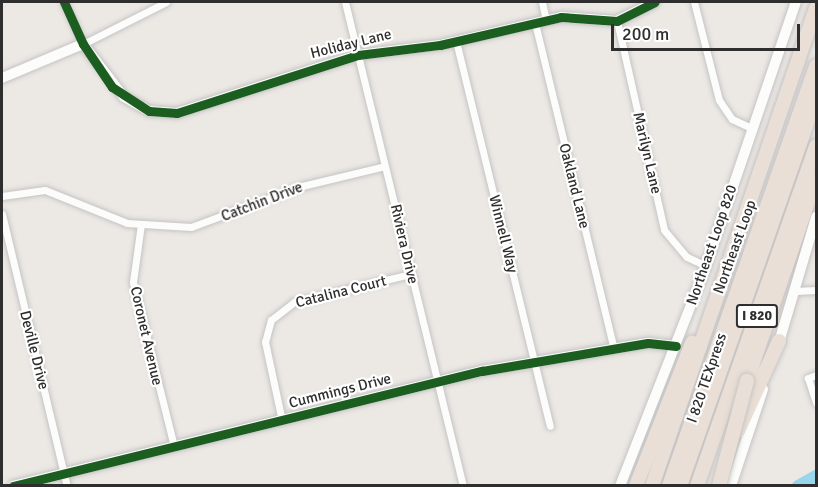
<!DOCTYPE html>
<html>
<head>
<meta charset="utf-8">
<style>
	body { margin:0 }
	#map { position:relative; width:818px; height:487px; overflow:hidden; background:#ece8e4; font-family:Signika,sans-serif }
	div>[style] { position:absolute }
	.river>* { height:12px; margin:-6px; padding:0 6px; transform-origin:6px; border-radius:6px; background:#99d6ec }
	.roads { filter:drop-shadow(0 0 2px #c5c4c5) drop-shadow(0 0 2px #c5c4c5) }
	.street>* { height:7px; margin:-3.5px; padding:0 3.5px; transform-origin:3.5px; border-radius:3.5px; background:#fcfcfb }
	.secondary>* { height:10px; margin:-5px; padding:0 5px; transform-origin:5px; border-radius:5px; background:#fcfcfb }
	.highway>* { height:14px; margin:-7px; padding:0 7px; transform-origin:7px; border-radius:7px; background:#eadfd6 }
	.bridges { filter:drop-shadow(0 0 2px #c6c5c4) drop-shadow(0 0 2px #c6c5c4) }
	.highway-bridge>* { height:14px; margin:-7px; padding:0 7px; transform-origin:7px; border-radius:7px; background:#eadfd6 }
	.cycleway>* { height:9px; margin:-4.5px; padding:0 4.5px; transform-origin:4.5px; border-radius:4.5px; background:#1b5e20 }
	span { translate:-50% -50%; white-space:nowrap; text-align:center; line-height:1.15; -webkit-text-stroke:4.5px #fff; paint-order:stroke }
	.shield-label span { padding:2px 4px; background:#fff; border:2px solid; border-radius:4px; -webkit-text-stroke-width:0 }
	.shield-label { font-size:14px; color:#2e2e2e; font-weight:700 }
	.street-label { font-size:15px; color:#2e2e2e }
	.frame { position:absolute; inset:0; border:3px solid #2e2e2e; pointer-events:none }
	.scale { position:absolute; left:611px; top:24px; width:189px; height:27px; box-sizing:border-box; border:3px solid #2e2e2e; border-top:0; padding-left:8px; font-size:18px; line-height:21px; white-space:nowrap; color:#2e2e2e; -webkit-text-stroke:4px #fff; paint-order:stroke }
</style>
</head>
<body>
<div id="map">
	<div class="river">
		<i style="left:798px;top:486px;width:21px;rotate:-29deg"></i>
	</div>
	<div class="roads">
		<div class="street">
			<i style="left:64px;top:2px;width:46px;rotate:65.7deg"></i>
			<i style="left:83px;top:44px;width:93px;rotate:-26.8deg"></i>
			<i style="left:345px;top:2px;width:498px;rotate:76.3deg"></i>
			<i style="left:542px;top:2px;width:19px;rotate:78deg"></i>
			<i style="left:694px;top:2px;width:101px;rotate:75.7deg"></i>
			<i style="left:719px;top:100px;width:23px;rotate:56deg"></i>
			<i style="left:732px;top:119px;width:23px;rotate:25deg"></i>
			<i style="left:617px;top:21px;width:214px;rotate:77.3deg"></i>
			<i style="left:664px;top:230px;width:35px;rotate:50deg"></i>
			<i style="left:687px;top:257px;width:21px;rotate:25deg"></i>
			<i style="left:535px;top:23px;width:335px;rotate:76.4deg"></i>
			<i style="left:456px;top:41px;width:396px;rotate:76.3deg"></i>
			<i style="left:2px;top:196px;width:43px;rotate:-7.9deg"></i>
			<i style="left:45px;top:190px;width:88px;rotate:21.9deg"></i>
			<i style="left:127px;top:223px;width:64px;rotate:3.6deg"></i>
			<i style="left:191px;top:227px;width:118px;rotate:-20.3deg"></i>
			<i style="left:302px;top:186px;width:85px;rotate:-13.5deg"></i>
			<i style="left:2px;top:214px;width:280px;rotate:76.6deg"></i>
			<i style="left:141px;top:224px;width:59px;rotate:97.9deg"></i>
			<i style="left:133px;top:282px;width:170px;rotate:76deg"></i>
			<i style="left:795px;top:291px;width:21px;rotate:-3deg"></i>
			<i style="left:816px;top:375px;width:9px;rotate:159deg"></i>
			<i style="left:808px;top:378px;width:26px;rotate:72deg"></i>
			<i style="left:282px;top:421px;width:81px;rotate:-102.1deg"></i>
			<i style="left:265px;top:342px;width:23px;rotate:-75deg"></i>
			<i style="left:271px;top:320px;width:29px;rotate:-38deg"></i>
			<i style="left:294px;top:302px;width:120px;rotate:-13.5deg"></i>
		</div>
		<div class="secondary">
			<i style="left:2px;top:78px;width:88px;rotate:-22.8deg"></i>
			<i style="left:83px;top:44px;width:67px;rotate:52.3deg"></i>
			<i style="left:124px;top:97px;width:29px;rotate:29deg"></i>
			<i style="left:149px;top:111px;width:28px;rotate:4deg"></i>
			<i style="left:177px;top:113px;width:190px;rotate:-17.8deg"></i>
			<i style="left:358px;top:55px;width:83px;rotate:-7deg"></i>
			<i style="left:440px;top:45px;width:124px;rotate:-13deg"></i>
			<i style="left:561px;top:17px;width:56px;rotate:4.1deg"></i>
			<i style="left:617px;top:21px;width:42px;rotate:-26.6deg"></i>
			<i style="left:777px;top:349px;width:138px;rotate:-73.5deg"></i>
			<i style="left:13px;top:486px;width:483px;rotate:-13.8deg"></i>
			<i style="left:482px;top:371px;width:168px;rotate:-9.6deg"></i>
			<i style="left:648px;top:343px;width:28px;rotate:6deg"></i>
			<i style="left:620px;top:486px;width:236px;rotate:-68.6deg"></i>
			<i style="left:706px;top:266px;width:279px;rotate:-71.2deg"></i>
			<i style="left:731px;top:486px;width:102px;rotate:-71.7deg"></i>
		</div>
		<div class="highway">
			<i style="left:747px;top:381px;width:214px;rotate:-71.2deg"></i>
			<i style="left:738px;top:431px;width:99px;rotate:-65.5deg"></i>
			<i style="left:636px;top:486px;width:154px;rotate:-68.6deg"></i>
			<i style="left:652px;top:486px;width:505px;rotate:-71.06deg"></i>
			<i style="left:669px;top:486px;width:445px;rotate:-70.7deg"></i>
			<i style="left:680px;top:486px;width:412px;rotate:-70.7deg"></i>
			<i style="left:697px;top:486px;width:360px;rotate:-70.7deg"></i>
		</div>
	</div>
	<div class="bridges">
		<div class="highway-bridge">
			<i style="left:719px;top:486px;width:109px;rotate:-75.1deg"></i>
		</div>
	</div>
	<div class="cycleway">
		<i style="left:64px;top:2px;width:46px;rotate:65.7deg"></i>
		<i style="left:83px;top:44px;width:52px;rotate:56deg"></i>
		<i style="left:112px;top:87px;width:44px;rotate:33deg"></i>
		<i style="left:149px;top:111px;width:28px;rotate:4deg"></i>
		<i style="left:177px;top:113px;width:190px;rotate:-17.8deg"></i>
		<i style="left:358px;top:55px;width:83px;rotate:-7deg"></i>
		<i style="left:440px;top:45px;width:124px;rotate:-13deg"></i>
		<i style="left:561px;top:17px;width:56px;rotate:4.1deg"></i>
		<i style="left:617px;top:21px;width:42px;rotate:-26.6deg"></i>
		<i style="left:13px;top:486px;width:483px;rotate:-13.8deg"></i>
		<i style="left:482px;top:371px;width:168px;rotate:-9.6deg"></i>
		<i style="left:648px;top:343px;width:28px;rotate:6deg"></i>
	</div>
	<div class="shield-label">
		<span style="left:757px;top:316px">I 820</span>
	</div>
	<div class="street-label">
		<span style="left:351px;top:44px;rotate:-14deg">Holiday Lane</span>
		<span style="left:647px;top:153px;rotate:77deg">Marilyn Lane</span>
		<span style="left:574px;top:186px;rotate:76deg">Oakland Lane</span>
		<span style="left:262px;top:202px;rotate:-21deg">Catchin Drive</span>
		<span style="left:503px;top:234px;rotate:76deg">Winnell Way</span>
		<span style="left:404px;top:244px;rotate:77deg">Riviera Drive</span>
		<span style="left:712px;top:245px;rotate:-71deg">Northeast Loop 820</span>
		<span style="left:735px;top:247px;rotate:-70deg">Northeast Loop</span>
		<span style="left:341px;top:292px;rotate:-14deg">Catalina Court</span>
		<span style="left:146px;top:336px;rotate:77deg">Coronet Avenue</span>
		<span style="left:34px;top:350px;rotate:76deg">Deville Drive</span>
		<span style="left:707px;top:378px;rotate:-71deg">I 820 TEXpress</span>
		<span style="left:340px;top:391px;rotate:-14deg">Cummings Drive</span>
	</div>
	<div class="frame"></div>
	<div class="scale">200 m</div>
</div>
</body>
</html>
